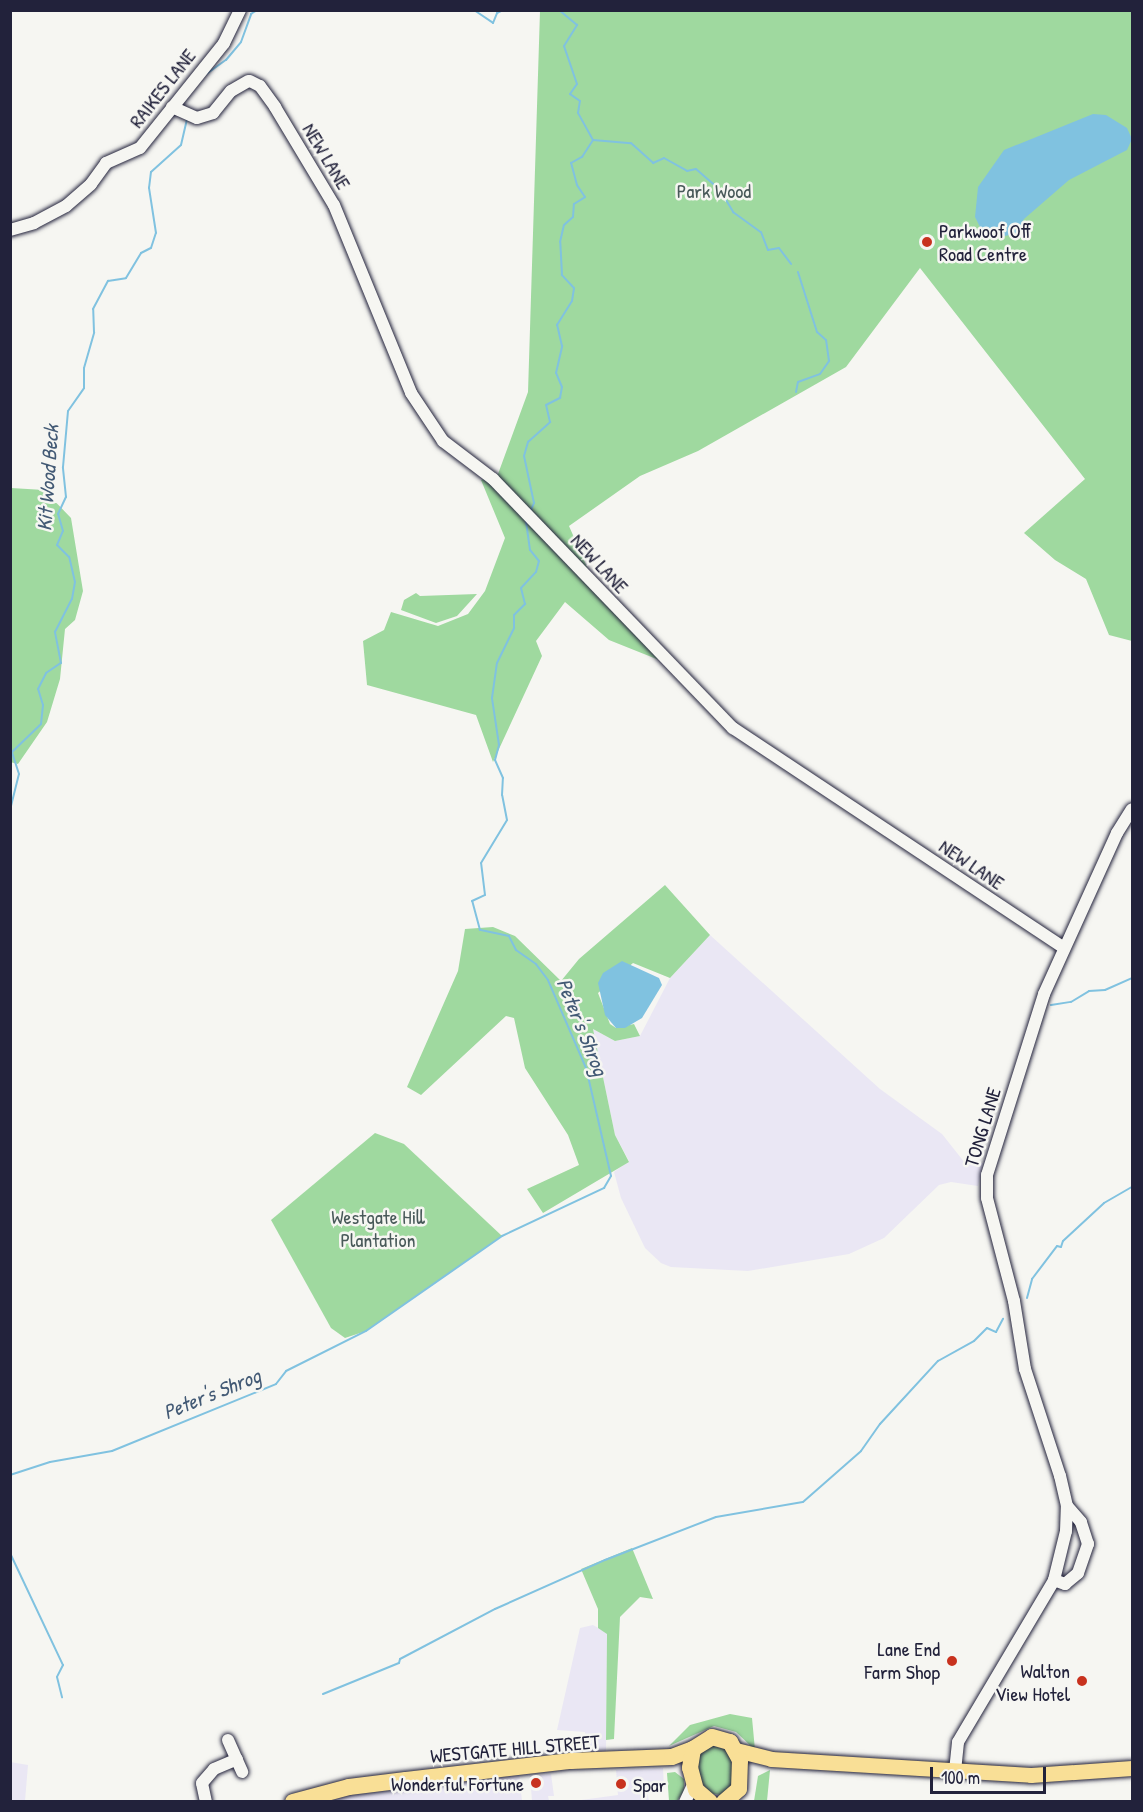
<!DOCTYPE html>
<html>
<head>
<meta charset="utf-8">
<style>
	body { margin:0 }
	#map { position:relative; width:1143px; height:1812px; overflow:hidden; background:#f6f6f2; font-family:"Patrick Hand",sans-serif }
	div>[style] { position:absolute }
	.built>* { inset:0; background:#eae7f4 }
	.green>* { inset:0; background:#9fd99f }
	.water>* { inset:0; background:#80c2e0 }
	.stream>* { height:2px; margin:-1px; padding:0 1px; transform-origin:1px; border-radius:1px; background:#80c2e0 }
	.roads { filter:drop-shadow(0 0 2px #22223b) drop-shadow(0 0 2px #22223b) }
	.minor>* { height:12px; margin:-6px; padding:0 6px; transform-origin:6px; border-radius:6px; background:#f6f6f2 }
	.major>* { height:15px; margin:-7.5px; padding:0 7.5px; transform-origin:7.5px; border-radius:7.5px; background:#f9df96 }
	.highway>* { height:16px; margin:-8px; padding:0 8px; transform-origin:8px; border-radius:8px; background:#f9df96 }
	.dots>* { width:16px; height:16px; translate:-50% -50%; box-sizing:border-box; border:3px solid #f6f6f2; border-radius:50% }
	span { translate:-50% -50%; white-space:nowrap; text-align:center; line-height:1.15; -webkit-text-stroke:5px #f6f6f2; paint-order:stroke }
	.street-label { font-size:20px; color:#22223b }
	.park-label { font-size:20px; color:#485959 }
	.poi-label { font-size:20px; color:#22223b }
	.left { translate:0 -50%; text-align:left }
	.right { translate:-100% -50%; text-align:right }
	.water-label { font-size:21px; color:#435a75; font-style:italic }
	.frame { position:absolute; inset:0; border:12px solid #22223b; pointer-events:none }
	.scale { position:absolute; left:930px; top:1767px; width:116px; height:27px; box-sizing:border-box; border:3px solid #22223b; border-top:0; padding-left:8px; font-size:18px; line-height:21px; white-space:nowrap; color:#22223b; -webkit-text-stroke:4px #f6f6f2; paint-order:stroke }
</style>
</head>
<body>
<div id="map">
	<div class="built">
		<i style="clip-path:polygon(710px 935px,880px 1089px,942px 1134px,965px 1163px,983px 1163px,978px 1186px,951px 1182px,939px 1185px,884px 1238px,849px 1254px,748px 1271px,671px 1267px,661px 1263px,645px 1248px,621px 1198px,614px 1172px,629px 1161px,615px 1135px,593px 1029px,615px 1041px,640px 1036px,670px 978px)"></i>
		<i style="clip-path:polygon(593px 1625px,607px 1633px,606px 1752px,588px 1752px,585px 1732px,557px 1730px,580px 1628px)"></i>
		<i style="clip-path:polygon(10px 1762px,28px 1765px,25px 1801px,11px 1801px)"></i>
		<i style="clip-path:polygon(663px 1768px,664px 1788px,647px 1791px,649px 1801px,574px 1801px,618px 1795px,616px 1770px)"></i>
		<i style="clip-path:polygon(519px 1772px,522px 1801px,324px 1802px,351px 1794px)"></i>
		<i style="clip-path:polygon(551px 1774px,554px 1796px,548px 1796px,549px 1801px,532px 1801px,530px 1776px)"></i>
	</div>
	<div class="green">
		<i style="clip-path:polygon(540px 11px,1132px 11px,1132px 641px,1109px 635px,1086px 579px,1055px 560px,1024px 533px,1085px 479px,920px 268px,846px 367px,698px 451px,640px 476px,569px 526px,591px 576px,586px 581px,659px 660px,609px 640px,565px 602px,536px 641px,542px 656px,493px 762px,476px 715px,367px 685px,363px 641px,384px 630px,391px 612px,438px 626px,468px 614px,485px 591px,505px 538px,481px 480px,498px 474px,528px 392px)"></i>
		<i style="clip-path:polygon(11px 488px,44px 490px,71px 518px,83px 591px,75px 620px,65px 629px,60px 679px,47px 722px,18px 764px,10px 762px)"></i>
		<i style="clip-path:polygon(416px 593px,420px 596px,477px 594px,457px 616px,436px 623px,401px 610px,404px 600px)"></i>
		<i style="clip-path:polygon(665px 885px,710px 935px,670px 978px,633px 963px,598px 993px,610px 1024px,616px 1028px,634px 1024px,640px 1036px,615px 1041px,593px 1029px,615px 1135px,629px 1162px,543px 1213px,527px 1189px,579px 1165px,568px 1135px,525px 1068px,514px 1018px,506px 1016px,421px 1095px,407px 1087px,458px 971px,465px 929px,493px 927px,515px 936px,561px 981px,579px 959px)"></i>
		<i style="clip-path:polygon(375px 1133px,404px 1144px,502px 1236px,366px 1331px,345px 1338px,331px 1328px,271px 1220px)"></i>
		<i style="clip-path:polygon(632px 1548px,653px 1599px,640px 1597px,620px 1617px,614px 1739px,606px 1740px,607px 1634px,598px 1628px,598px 1609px,581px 1569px)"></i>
		<i style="clip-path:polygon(730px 1714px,752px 1718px,755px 1750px,736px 1732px,714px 1726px,669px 1746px,690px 1725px)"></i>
		<i style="clip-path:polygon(709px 1745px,725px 1749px,731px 1756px,733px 1784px,721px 1795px,708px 1793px,698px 1775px,699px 1752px)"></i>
		<i style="clip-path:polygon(770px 1770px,767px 1801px,754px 1801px,758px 1776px)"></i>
		<i style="clip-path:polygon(675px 1772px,684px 1779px,684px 1791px,677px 1801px,669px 1801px,667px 1773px)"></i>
	</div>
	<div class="water">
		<i style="clip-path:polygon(1093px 114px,1106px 115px,1127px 128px,1132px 139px,1127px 150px,1069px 180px,1024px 219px,1017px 233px,997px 238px,983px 233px,975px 217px,978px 187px,1004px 150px)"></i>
		<i style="clip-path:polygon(622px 961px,659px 978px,662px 985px,642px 1018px,625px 1028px,616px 1028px,605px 1015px,598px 983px,603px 973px)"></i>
	</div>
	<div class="stream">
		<i style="left:474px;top:10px;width:23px;rotate:34deg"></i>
		<i style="left:493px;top:23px;width:11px;rotate:-68deg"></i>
		<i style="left:497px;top:13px;width:7px;rotate:-27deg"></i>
		<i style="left:205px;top:75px;width:26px;rotate:-36deg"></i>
		<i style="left:226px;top:60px;width:23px;rotate:-50deg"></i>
		<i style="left:241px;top:42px;width:30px;rotate:-70deg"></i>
		<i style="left:251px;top:14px;width:7px;rotate:-34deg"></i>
		<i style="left:593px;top:140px;width:38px;rotate:5deg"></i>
		<i style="left:631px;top:143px;width:30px;rotate:42deg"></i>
		<i style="left:653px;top:163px;width:12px;rotate:-24deg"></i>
		<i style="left:664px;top:158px;width:26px;rotate:29deg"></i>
		<i style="left:687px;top:171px;width:9px;rotate:-13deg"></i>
		<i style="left:696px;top:169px;width:32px;rotate:41deg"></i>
		<i style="left:720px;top:190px;width:26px;rotate:59deg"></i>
		<i style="left:733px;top:212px;width:34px;rotate:36deg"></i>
		<i style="left:761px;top:232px;width:19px;rotate:69deg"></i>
		<i style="left:768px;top:250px;width:11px;rotate:-10deg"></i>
		<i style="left:779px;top:248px;width:20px;rotate:53deg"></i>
		<i style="left:796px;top:392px;width:10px;rotate:-79deg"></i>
		<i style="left:798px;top:382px;width:23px;rotate:-20deg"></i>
		<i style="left:820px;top:374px;width:16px;rotate:-55deg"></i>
		<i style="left:829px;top:361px;width:21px;rotate:-98deg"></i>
		<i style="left:826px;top:340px;width:12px;rotate:-138deg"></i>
		<i style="left:817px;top:332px;width:63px;rotate:-107.6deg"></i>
		<i style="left:530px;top:512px;width:10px;rotate:-66deg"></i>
		<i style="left:534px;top:503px;width:48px;rotate:-102deg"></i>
		<i style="left:524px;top:456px;width:15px;rotate:-74deg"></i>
		<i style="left:528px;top:442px;width:30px;rotate:-42deg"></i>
		<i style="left:550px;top:422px;width:17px;rotate:-103deg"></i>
		<i style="left:546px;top:405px;width:16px;rotate:-27deg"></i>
		<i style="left:560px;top:398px;width:11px;rotate:-80deg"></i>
		<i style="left:562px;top:387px;width:15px;rotate:-113deg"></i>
		<i style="left:556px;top:373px;width:28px;rotate:-77deg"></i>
		<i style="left:562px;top:346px;width:22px;rotate:-103deg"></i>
		<i style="left:557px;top:325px;width:28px;rotate:-58deg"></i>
		<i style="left:572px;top:301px;width:13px;rotate:-81deg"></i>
		<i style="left:574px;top:288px;width:18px;rotate:-133deg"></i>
		<i style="left:562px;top:275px;width:33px;rotate:-93deg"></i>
		<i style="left:560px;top:242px;width:17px;rotate:-77deg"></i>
		<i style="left:564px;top:225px;width:12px;rotate:-42deg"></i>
		<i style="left:573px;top:217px;width:13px;rotate:-86deg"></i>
		<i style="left:574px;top:204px;width:13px;rotate:-32deg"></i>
		<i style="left:585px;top:197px;width:14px;rotate:-124deg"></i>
		<i style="left:577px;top:185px;width:23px;rotate:-105deg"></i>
		<i style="left:571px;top:163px;width:13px;rotate:-29deg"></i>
		<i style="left:582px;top:157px;width:20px;rotate:-57deg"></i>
		<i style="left:593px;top:140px;width:31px;rotate:-119deg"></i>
		<i style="left:578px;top:113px;width:12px;rotate:-81deg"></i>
		<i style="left:580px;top:101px;width:12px;rotate:-145deg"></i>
		<i style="left:570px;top:94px;width:12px;rotate:-55deg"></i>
		<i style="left:577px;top:84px;width:40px;rotate:-108.9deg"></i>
		<i style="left:564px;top:46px;width:25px;rotate:-58deg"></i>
		<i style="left:577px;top:25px;width:23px;rotate:-140deg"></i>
		<i style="left:10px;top:810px;width:37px;rotate:-76deg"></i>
		<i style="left:19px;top:774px;width:23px;rotate:-108deg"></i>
		<i style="left:12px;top:752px;width:40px;rotate:-44deg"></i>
		<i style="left:41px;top:724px;width:19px;rotate:-84deg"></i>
		<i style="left:43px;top:705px;width:17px;rotate:-107deg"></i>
		<i style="left:38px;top:689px;width:18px;rotate:-63deg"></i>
		<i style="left:46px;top:673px;width:18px;rotate:-34deg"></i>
		<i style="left:61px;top:663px;width:32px;rotate:-101deg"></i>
		<i style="left:55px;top:632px;width:37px;rotate:-63deg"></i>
		<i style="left:72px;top:599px;width:17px;rotate:-80deg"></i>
		<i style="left:75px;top:582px;width:26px;rotate:-103deg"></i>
		<i style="left:69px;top:557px;width:17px;rotate:-135deg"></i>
		<i style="left:57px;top:545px;width:15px;rotate:-67deg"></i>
		<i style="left:63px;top:531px;width:18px;rotate:-106deg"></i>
		<i style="left:58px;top:514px;width:19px;rotate:-65deg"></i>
		<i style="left:66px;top:497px;width:30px;rotate:-96deg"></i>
		<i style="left:63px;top:467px;width:56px;rotate:-84.9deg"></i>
		<i style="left:68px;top:411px;width:28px;rotate:-55deg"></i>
		<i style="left:84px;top:388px;width:20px;rotate:-90deg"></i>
		<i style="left:84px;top:368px;width:37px;rotate:-74deg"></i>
		<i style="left:94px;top:332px;width:23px;rotate:-92deg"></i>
		<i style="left:93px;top:309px;width:32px;rotate:-62deg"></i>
		<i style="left:108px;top:281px;width:18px;rotate:-9deg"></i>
		<i style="left:126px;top:278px;width:29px;rotate:-59deg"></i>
		<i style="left:141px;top:253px;width:11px;rotate:-27deg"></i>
		<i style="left:151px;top:248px;width:16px;rotate:-72deg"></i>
		<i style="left:156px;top:233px;width:46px;rotate:-98.8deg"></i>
		<i style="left:149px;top:188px;width:16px;rotate:-83deg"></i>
		<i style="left:151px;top:172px;width:40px;rotate:-42deg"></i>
		<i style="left:181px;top:145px;width:27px;rotate:-77deg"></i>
		<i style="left:10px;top:925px;width:3px;rotate:90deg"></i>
		<i style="left:1051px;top:1005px;width:20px;rotate:-9deg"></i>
		<i style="left:1071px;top:1002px;width:21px;rotate:-31deg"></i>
		<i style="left:1089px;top:991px;width:16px;rotate:-4deg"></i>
		<i style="left:1105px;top:990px;width:30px;rotate:-24deg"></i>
		<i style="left:1027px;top:1298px;width:20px;rotate:-75deg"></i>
		<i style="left:1032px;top:1279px;width:41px;rotate:-52.9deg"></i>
		<i style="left:1057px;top:1246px;width:4px;rotate:14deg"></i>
		<i style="left:1061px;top:1247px;width:6px;rotate:-72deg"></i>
		<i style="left:1063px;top:1241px;width:56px;rotate:-42.8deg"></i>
		<i style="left:1104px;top:1203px;width:32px;rotate:-30deg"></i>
		<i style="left:10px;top:1475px;width:42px;rotate:-18deg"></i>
		<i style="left:50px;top:1462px;width:63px;rotate:-10.1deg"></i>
		<i style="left:112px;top:1451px;width:177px;rotate:-22.2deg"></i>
		<i style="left:276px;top:1384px;width:16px;rotate:-52deg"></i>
		<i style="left:286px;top:1371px;width:89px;rotate:-26.6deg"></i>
		<i style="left:366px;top:1331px;width:166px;rotate:-34.9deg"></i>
		<i style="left:502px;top:1236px;width:113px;rotate:-25.2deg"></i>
		<i style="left:604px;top:1188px;width:14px;rotate:-60deg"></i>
		<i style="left:611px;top:1176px;width:111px;rotate:-103deg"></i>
		<i style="left:586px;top:1068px;width:96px;rotate:-113.4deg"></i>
		<i style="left:548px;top:980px;width:20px;rotate:-127deg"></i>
		<i style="left:536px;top:964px;width:24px;rotate:-145deg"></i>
		<i style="left:516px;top:950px;width:16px;rotate:-117deg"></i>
		<i style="left:509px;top:936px;width:30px;rotate:-168deg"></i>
		<i style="left:480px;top:930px;width:30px;rotate:-105deg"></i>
		<i style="left:472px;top:901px;width:14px;rotate:-25deg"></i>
		<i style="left:485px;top:895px;width:32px;rotate:-97deg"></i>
		<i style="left:481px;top:863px;width:50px;rotate:-58.8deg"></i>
		<i style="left:507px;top:820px;width:25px;rotate:-101deg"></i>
		<i style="left:502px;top:795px;width:17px;rotate:-87deg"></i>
		<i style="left:503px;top:778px;width:20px;rotate:-114deg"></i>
		<i style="left:495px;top:760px;width:16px;rotate:-75deg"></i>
		<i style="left:499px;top:745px;width:48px;rotate:-98.5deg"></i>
		<i style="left:492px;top:698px;width:35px;rotate:-82deg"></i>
		<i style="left:497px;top:663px;width:39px;rotate:-64deg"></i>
		<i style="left:514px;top:628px;width:13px;rotate:-90deg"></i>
		<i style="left:514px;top:615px;width:16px;rotate:-45deg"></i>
		<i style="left:525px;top:604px;width:16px;rotate:-104deg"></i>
		<i style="left:521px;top:588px;width:22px;rotate:-47deg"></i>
		<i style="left:536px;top:572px;width:11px;rotate:-75deg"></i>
		<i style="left:539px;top:561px;width:14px;rotate:-129deg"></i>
		<i style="left:530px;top:550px;width:30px;rotate:-98deg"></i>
		<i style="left:10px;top:1553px;width:124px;rotate:64.7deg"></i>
		<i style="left:63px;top:1665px;width:13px;rotate:117deg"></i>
		<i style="left:57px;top:1677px;width:21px;rotate:76deg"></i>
		<i style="left:323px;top:1694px;width:82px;rotate:-22.2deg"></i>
		<i style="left:399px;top:1663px;width:4px;rotate:-76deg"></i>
		<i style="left:400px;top:1659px;width:107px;rotate:-27.8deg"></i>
		<i style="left:495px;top:1609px;width:120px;rotate:-24deg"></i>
		<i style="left:605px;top:1560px;width:119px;rotate:-21.2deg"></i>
		<i style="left:716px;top:1517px;width:88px;rotate:-9.8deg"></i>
		<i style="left:803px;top:1502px;width:77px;rotate:-41.3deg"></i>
		<i style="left:861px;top:1451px;width:33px;rotate:-55deg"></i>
		<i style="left:880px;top:1424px;width:86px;rotate:-47.4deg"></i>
		<i style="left:938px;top:1361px;width:41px;rotate:-29.1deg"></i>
		<i style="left:974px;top:1341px;width:18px;rotate:-45deg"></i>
		<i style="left:987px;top:1328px;width:10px;rotate:24deg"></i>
		<i style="left:996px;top:1332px;width:15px;rotate:-62deg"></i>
	</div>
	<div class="roads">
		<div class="minor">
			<i style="left:250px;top:81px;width:11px;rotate:27deg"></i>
			<i style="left:260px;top:86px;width:26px;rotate:54deg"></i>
			<i style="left:275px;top:107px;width:114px;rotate:59deg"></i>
			<i style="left:334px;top:205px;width:203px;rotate:67.7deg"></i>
			<i style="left:411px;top:393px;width:58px;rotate:56.3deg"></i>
			<i style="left:443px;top:441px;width:63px;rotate:37.2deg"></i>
			<i style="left:493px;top:479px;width:346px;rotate:46.1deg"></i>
			<i style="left:733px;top:728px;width:397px;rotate:33.6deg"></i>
			<i style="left:172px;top:107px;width:27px;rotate:24deg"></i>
			<i style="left:197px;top:118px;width:17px;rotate:-17deg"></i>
			<i style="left:213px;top:113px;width:28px;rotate:-51deg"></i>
			<i style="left:231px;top:91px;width:20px;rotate:-30deg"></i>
			<i style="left:10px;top:230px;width:25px;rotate:-16deg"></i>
			<i style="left:34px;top:223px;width:36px;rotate:-28deg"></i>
			<i style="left:66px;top:206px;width:33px;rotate:-41deg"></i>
			<i style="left:91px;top:184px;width:26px;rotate:-54deg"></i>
			<i style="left:106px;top:163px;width:37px;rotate:-24deg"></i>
			<i style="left:140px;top:148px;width:134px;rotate:-51.3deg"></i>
			<i style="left:224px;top:43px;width:37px;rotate:-64deg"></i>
			<i style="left:1054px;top:1580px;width:12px;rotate:20deg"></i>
			<i style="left:1065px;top:1584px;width:17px;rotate:-40deg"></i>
			<i style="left:1078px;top:1573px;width:31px;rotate:-71deg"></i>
			<i style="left:1088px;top:1544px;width:23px;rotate:-108deg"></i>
			<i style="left:1081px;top:1522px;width:21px;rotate:-131deg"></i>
			<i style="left:228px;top:1740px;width:35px;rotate:66deg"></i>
			<i style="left:955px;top:1771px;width:29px;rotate:-84deg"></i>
			<i style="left:958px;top:1742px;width:188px;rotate:-59.3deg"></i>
			<i style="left:1054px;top:1580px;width:50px;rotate:-76.2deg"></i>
			<i style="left:1066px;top:1531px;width:25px;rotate:-88deg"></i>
			<i style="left:1067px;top:1506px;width:31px;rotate:-103deg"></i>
			<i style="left:1060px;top:1476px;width:113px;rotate:-108.1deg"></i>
			<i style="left:1025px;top:1369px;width:69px;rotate:-99.2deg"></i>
			<i style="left:1014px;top:1301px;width:106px;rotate:-104.7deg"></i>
			<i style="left:987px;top:1198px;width:23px;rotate:-90deg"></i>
			<i style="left:987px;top:1175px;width:190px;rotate:-72.5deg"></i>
			<i style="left:1044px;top:994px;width:177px;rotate:-65.6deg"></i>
			<i style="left:1117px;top:833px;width:28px;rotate:-58deg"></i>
			<i style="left:206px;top:1802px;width:19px;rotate:-102deg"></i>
			<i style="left:202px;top:1783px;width:18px;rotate:-49deg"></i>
			<i style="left:214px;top:1769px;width:25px;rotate:-23deg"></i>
			<i style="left:685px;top:1802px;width:19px;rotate:-65deg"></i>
		</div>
		<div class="major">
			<i style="left:736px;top:1750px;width:36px;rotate:14deg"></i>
			<i style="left:771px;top:1759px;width:260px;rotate:3.5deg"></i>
			<i style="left:1031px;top:1775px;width:101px;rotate:-4deg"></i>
		</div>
		<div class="highway">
			<i style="left:293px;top:1802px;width:58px;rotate:-15deg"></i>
			<i style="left:349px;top:1787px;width:57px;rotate:-7deg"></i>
			<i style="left:406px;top:1780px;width:166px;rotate:-6.6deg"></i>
			<i style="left:571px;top:1761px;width:101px;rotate:-2.3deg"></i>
			<i style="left:672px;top:1757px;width:22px;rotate:-21deg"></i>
			<i style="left:710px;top:1802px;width:18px;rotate:-139deg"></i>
			<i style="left:696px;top:1790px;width:23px;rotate:-105deg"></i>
			<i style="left:690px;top:1768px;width:19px;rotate:-81deg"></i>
			<i style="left:693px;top:1749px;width:22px;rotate:-32deg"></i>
			<i style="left:712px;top:1737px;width:19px;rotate:16deg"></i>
			<i style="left:730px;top:1742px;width:21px;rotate:61deg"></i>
			<i style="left:740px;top:1760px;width:29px;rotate:92deg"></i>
			<i style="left:739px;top:1789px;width:20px;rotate:139deg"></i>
		</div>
	</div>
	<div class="dots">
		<i style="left:927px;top:242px;background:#c8321e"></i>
		<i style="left:952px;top:1661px;background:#c8321e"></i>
		<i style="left:1082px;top:1681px;background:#c8321e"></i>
		<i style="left:536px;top:1783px;background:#c8321e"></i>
		<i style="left:621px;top:1784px;background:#c8321e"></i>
	</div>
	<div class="street-label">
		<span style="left:162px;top:88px;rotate:-52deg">RAIKES LANE</span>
		<span style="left:327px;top:156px;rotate:59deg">NEW LANE</span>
		<span style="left:600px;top:563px;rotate:47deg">NEW LANE</span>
		<span style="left:972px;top:864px;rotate:34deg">NEW LANE</span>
		<span style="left:982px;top:1127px;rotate:-73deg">TONG LANE</span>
		<span style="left:515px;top:1748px;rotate:-5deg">WESTGATE HILL STREET</span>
	</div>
	<div class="park-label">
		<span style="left:714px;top:190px">Park Wood</span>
		<span style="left:378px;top:1228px">Westgate Hill<br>Plantation</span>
	</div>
	<div class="poi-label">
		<span class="left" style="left:939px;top:242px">Parkwoof Off<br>Road Centre</span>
		<span class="right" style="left:940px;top:1660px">Lane End<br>Farm Shop</span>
		<span class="right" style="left:1070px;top:1682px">Walton<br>View Hotel</span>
		<span class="right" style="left:524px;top:1783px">Wonderful Fortune</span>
		<span class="left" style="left:633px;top:1784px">Spar</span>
	</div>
	<div class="water-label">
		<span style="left:48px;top:478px;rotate:-86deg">Kit Wood Beck</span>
		<span style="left:582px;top:1027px;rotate:68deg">Peter's Shrog</span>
		<span style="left:212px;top:1394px;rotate:-22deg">Peter's Shrog</span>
	</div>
	<div class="frame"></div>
	<div class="scale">100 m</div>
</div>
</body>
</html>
